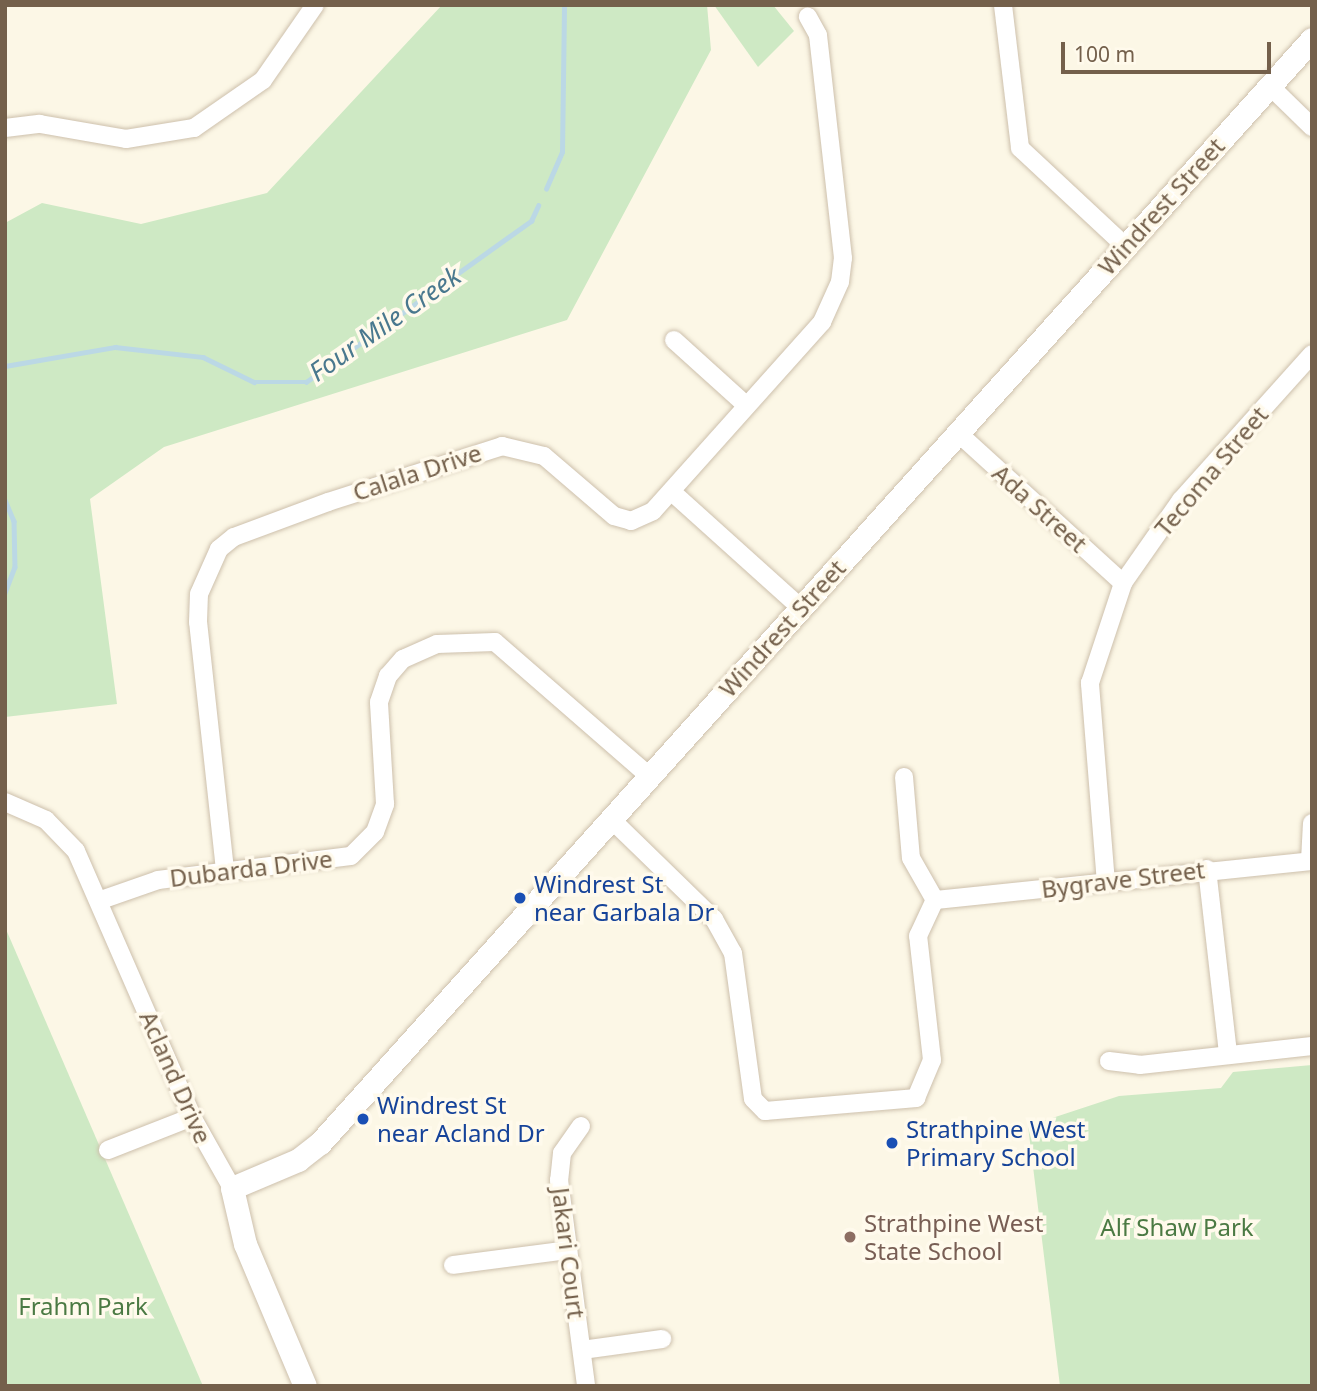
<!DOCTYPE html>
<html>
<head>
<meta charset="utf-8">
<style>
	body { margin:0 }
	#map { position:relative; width:1317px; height:1391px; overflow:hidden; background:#fcf7e6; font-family:"Noto Sans",sans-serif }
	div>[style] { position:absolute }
	.green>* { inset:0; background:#cee9c4 }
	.stream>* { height:4.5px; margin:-2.25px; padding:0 2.25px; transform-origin:2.25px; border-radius:2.25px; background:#bbd8e5 }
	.roads { filter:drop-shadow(0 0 2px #cdc0ac) drop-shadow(0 0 2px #cdc0ac) }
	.street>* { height:18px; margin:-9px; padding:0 9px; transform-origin:9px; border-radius:9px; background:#fff }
	.secondary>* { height:23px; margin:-11.5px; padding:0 11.5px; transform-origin:11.5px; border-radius:11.5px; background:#fff }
	.dots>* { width:19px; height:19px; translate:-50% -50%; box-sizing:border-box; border:4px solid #fffaec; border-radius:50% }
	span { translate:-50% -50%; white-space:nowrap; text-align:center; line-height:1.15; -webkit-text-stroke:7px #fffaec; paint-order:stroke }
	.street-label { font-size:24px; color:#74604b }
	.transit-label { font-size:24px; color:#164399 }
	.left { translate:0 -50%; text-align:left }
	.education-label { font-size:24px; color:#785e54 }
	.park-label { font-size:24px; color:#4b7a43 }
	.water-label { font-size:26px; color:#49788e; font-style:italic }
	.frame { position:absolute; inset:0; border:7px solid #74604b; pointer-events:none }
	.scale { position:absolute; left:1061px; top:42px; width:210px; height:32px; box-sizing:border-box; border:4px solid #74604b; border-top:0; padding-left:9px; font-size:21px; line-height:24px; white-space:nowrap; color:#74604b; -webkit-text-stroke:5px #fffaec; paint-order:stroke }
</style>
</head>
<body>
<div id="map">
	<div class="green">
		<i style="clip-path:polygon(442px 5px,707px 5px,711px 50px,567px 320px,164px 447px,90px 499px,117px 704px,5px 717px,5px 223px,42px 203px,141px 224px,267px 193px)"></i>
		<i style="clip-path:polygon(714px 5px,773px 5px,794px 31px,758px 67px)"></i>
		<i style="clip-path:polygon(5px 927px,203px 1386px,5px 1386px)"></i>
		<i style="clip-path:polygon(1312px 1065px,1312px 1386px,1060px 1386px,1028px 1126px,1119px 1096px,1221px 1088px,1233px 1072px)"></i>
	</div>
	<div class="stream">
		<i style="left:546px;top:189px;width:40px;rotate:-66.6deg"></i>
		<i style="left:562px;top:152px;width:147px;rotate:-89.2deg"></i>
		<i style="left:5px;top:366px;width:112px;rotate:-9.8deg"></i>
		<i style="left:115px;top:347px;width:89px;rotate:6.5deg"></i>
		<i style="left:203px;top:357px;width:57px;rotate:26.1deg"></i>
		<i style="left:254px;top:382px;width:52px"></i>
		<i style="left:306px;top:382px;width:277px;rotate:-35.6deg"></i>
		<i style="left:531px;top:221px;width:17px;rotate:-65deg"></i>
		<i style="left:5px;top:500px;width:23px;rotate:67deg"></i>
		<i style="left:14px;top:521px;width:46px;rotate:88.8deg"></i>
		<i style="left:15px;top:567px;width:28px;rotate:111deg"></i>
	</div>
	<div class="roads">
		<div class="street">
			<i style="left:1003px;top:5px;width:144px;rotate:83.2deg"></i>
			<i style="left:1020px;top:148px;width:144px;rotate:43deg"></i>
			<i style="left:1270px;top:86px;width:59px;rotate:44.3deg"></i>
			<i style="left:5px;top:128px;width:35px;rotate:-7deg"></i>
			<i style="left:40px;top:124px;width:87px;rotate:9.9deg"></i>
			<i style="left:126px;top:139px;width:69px;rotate:-9.2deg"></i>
			<i style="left:194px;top:128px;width:84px;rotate:-34.8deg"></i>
			<i style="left:263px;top:80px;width:91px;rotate:-55.3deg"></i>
			<i style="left:674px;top:340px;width:97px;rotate:42.1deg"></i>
			<i style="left:958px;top:433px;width:223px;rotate:42.3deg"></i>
			<i style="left:672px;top:492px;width:173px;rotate:42deg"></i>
			<i style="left:904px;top:777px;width:81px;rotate:85.1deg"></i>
			<i style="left:911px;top:858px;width:48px;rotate:60.3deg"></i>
			<i style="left:5px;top:802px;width:45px;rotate:23.7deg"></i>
			<i style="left:46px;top:820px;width:43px;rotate:45.9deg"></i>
			<i style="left:76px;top:851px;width:290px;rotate:66.4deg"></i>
			<i style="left:192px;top:1117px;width:81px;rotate:60.6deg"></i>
			<i style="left:611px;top:819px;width:144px;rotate:44.2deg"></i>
			<i style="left:714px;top:919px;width:39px;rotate:61deg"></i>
			<i style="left:733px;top:953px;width:147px;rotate:82.2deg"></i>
			<i style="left:753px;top:1099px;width:17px;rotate:45deg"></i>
			<i style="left:765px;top:1111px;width:152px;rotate:-4.9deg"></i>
			<i style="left:916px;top:1098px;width:41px;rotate:-67.2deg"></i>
			<i style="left:932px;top:1060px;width:125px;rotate:-96.4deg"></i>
			<i style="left:918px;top:936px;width:40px;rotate:-65deg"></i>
			<i style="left:1310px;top:861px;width:38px;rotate:-87deg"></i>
			<i style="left:1207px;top:869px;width:184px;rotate:83.5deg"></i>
			<i style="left:225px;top:870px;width:249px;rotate:-96.2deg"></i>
			<i style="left:198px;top:622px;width:28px;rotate:-88deg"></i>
			<i style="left:199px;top:594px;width:49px;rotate:-66deg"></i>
			<i style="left:219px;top:549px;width:19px;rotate:-39deg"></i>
			<i style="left:234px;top:537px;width:100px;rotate:-20.4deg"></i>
			<i style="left:328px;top:502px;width:183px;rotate:-17.8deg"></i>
			<i style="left:502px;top:446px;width:43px;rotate:13.4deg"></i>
			<i style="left:544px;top:456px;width:92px;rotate:40.6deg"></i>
			<i style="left:614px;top:516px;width:18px;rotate:16deg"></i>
			<i style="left:631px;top:521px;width:24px;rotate:-24deg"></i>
			<i style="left:653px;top:511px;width:254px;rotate:-48.2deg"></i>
			<i style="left:822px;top:322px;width:44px;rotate:-65.8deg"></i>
			<i style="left:840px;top:282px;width:24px;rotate:-83deg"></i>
			<i style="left:843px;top:258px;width:224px;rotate:-96.4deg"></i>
			<i style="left:818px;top:35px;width:21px;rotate:-119deg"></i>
			<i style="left:1106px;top:883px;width:201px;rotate:-94.6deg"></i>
			<i style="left:1090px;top:683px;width:105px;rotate:-71.7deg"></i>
			<i style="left:1123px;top:583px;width:101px;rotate:-55.1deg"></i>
			<i style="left:1181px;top:500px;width:196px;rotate:-48.1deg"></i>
			<i style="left:101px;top:900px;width:60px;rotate:-19.3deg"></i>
			<i style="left:158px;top:880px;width:194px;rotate:-7.1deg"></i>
			<i style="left:351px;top:856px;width:34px;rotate:-45deg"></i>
			<i style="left:375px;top:832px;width:30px;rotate:-70deg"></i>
			<i style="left:385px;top:804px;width:102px;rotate:-93.4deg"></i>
			<i style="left:379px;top:702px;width:28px;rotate:-71deg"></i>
			<i style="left:388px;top:676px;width:23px;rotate:-49deg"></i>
			<i style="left:403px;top:659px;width:37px;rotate:-24deg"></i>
			<i style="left:437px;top:644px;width:58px;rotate:-2deg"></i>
			<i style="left:495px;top:642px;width:204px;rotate:41deg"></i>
			<i style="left:935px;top:900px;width:379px;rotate:-5.9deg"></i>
			<i style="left:1109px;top:1061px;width:31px;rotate:7deg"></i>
			<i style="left:1140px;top:1065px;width:173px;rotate:-6.3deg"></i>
			<i style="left:581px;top:1126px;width:33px;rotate:125deg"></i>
			<i style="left:562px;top:1153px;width:27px;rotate:96deg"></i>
			<i style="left:559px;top:1180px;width:208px;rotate:82.5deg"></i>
			<i style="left:108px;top:1150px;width:90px;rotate:-21.4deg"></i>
			<i style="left:453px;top:1265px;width:116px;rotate:-7.4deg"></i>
			<i style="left:582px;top:1350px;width:81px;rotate:-7.8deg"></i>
		</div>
		<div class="secondary">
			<i style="left:305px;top:1386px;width:154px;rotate:-112.9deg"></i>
			<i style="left:245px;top:1244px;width:57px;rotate:-103.1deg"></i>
			<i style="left:232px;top:1188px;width:72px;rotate:-23deg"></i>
			<i style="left:298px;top:1160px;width:28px;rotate:-38deg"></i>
			<i style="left:320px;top:1143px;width:1484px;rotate:-48.06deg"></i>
		</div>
	</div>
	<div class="dots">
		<i style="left:520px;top:898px;background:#1a4fb4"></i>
		<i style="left:363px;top:1119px;background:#1a4fb4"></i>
		<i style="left:892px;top:1143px;background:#1a4fb4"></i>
		<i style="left:850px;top:1237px;background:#8d6e63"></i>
	</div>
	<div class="street-label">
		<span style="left:1161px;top:206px;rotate:-48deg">Windrest Street</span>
		<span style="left:1211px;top:471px;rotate:-50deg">Tecoma Street</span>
		<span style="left:417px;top:472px;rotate:-18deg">Calala Drive</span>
		<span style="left:1040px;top:508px;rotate:42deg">Ada Street</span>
		<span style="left:782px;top:628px;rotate:-48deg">Windrest Street</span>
		<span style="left:251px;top:868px;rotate:-7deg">Dubarda Drive</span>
		<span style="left:1123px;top:879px;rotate:-7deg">Bygrave Street</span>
		<span style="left:176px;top:1077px;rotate:66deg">Acland Drive</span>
		<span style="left:569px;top:1253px;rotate:83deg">Jakari Court</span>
	</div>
	<div class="transit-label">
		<span class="left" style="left:534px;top:898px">Windrest St<br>near Garbala Dr</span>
		<span class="left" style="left:377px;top:1119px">Windrest St<br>near Acland Dr</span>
		<span class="left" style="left:906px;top:1143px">Strathpine West<br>Primary School</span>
	</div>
	<div class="education-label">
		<span class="left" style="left:864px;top:1237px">Strathpine West<br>State School</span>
	</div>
	<div class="park-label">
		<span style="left:1177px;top:1227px">Alf Shaw Park</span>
		<span style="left:83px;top:1306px">Frahm Park</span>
	</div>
	<div class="water-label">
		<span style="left:385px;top:324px;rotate:-35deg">Four Mile Creek</span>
	</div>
	<div class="frame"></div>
	<div class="scale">100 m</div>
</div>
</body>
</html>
